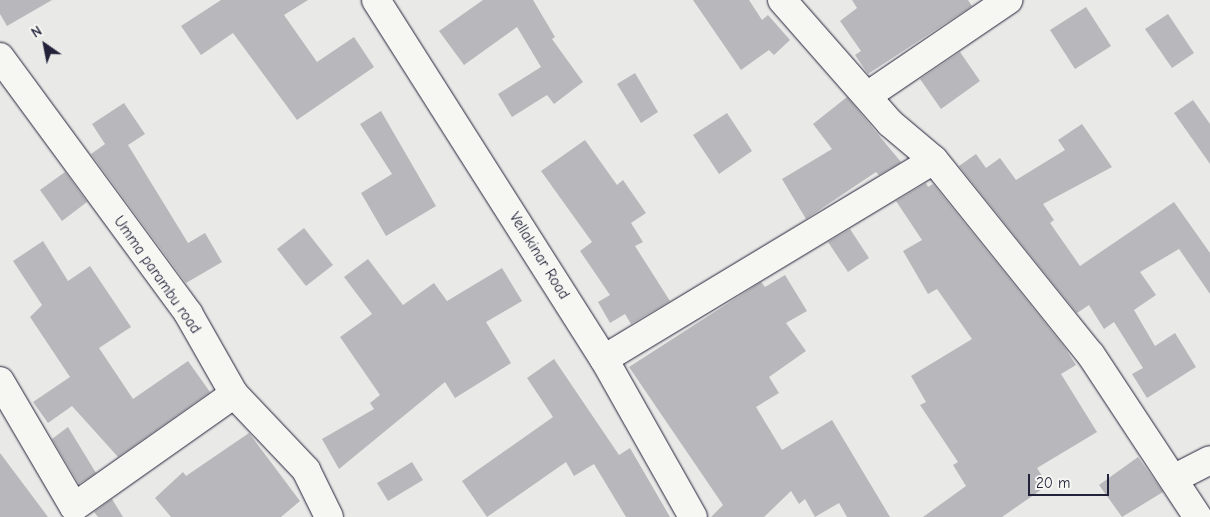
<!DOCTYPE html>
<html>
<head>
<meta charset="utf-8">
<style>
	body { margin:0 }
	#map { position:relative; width:1210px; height:517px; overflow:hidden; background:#e9e9e7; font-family:"Comic Neue",sans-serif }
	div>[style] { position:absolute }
	.building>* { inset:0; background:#b8b8bc }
	.roads { filter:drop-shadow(0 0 1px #22223b) drop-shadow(0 0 1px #22223b) }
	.minor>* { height:28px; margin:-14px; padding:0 14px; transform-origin:14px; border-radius:14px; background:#f6f6f2 }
	.major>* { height:28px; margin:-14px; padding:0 14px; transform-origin:14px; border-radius:14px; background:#f6f6f2 }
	span { translate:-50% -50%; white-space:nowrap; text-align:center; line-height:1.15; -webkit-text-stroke:5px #f6f6f2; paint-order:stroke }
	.street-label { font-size:15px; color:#22223b }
	.north { position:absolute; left:20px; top:20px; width:50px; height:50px; -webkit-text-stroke:4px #f6f6f2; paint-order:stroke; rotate:327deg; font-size:14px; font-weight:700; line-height:20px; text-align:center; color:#22223b }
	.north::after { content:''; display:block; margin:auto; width:18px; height:22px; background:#22223b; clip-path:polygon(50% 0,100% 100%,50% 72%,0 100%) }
	.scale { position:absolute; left:1028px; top:474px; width:81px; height:22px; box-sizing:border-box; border:2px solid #22223b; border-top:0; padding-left:6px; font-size:15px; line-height:18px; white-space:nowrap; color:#22223b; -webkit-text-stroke:4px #f6f6f2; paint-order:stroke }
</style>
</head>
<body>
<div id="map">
	<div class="building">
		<i style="clip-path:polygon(0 0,52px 0,7px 26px,0 14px)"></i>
		<i style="clip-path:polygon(221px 0,308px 0,284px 15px,317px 62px,354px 37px,374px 67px,297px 120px,233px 33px,201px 55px,181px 26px)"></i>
		<i style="clip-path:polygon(483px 0,533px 0,555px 37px,552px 39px,583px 82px,554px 104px,547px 95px,512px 117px,498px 94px,541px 67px,517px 27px,464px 65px,439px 31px)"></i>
		<i style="clip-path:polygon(693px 0,749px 0,762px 20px,768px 15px,790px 40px,774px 55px,769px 50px,741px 70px)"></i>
		<i style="clip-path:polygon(852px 0,968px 0,972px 6px,868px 74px,855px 55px,861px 51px,840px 21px,857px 8px)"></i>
		<i style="clip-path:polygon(1086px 7px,1111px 46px,1075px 69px,1050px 30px)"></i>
		<i style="clip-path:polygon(1168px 14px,1194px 53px,1172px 68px,1145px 29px)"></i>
		<i style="clip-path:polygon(960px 52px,980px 81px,941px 109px,920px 79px)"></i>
		<i style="clip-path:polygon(635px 73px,658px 112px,641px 123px,617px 84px)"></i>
		<i style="clip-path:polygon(847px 97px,901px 162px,879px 175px,876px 172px,806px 219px,782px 179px,832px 149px,813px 124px)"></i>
		<i style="clip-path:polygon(1193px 100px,1210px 124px,1210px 164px,1174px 113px)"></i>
		<i style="clip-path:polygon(124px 103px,145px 134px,128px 145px,188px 243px,205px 233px,222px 262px,186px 283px,91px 154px,105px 144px,92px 124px)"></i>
		<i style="clip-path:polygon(381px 111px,436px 206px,386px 236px,361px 193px,392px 174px,360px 124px)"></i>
		<i style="clip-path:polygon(727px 113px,752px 151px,719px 174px,693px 135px)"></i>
		<i style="clip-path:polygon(1082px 124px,1112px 167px,1043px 204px,1054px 220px,1050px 223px,1080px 266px,1174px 202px,1210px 253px,1210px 294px,1179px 249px,1140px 272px,1156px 295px,1134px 310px,1155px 346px,1175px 333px,1196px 367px,1147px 398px,1132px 374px,1143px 368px,1114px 322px,1104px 329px,1089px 305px,1077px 313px,959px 166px,976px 154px,986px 168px,1000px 158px,1016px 180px,1065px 150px,1058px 140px)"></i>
		<i style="clip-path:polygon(585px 140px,617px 185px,623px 180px,646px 213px,631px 223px,643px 242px,635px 246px,670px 301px,631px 324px,625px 314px,610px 323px,598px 302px,610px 295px,580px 251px,592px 242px,541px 171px)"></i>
		<i style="clip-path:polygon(65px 172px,87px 202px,62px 221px,40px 190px)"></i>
		<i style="clip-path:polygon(926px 183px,928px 187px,933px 184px,1065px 348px,1076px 365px,1061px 374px,1097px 432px,1037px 468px,1048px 485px,1002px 517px,923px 517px,966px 486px,953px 465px,958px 462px,920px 405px,926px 402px,911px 376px,972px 339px,937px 289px,928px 294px,903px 251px,922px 240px,896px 201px)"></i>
		<i style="clip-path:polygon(304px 228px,333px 265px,306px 286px,277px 249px)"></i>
		<i style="clip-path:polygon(850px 229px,869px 258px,848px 272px,828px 242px)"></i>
		<i style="clip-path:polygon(43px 241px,68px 281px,90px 266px,131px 327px,99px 348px,133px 399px,188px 361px,210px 392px,118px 457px,72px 406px,48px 423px,33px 402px,70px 377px,30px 317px,42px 305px,13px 261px)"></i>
		<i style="clip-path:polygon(368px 259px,403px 305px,434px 283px,447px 301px,502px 268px,522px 301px,486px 322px,511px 363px,455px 398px,445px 382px,339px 469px,322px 439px,374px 409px,370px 403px,380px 395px,340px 337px,372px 314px,344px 277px)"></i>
		<i style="clip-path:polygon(785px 275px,807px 311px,786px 323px,806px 351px,769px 377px,779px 393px,756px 407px,782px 450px,832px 420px,890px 517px,847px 517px,839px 503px,815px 517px,805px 499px,799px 504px,791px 491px,764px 517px,711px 517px,723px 505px,629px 367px,761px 282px,765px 287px)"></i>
		<i style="clip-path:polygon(554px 359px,619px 455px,630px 448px,670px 517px,626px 517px,594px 464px,574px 476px,566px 462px,487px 517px,462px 481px,553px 417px,527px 378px)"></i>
		<i style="clip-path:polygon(68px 427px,96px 473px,79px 484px,52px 439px)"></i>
		<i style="clip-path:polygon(249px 433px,300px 501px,281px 517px,171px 517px,155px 498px,183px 472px,186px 476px)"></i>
		<i style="clip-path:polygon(0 453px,48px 517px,0 517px)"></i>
		<i style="clip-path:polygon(1138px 457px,1163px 492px,1122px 517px,1099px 485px)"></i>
		<i style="clip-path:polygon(412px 462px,423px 480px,388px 501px,377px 483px)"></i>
		<i style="clip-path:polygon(112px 499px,123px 517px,98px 517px,94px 512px)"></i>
	</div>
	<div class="roads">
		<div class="minor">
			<i style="left:782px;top:0;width:164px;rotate:48.7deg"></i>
			<i style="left:890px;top:123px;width:57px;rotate:40.1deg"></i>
			<i style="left:934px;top:160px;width:250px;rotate:51.2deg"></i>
			<i style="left:1091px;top:355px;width:194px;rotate:56.6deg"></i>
			<i style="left:0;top:57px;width:318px;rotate:53.7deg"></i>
			<i style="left:188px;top:313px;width:93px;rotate:60.4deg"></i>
			<i style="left:234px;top:394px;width:105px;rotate:46.5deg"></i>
			<i style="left:306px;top:470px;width:52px;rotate:63.9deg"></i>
			<i style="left:867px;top:96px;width:171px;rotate:-34.2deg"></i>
			<i style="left:604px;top:359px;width:385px;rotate:-31.1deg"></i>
			<i style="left:0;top:381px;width:146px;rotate:59.6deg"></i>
			<i style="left:74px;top:507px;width:196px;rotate:-35.2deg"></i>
			<i style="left:1175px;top:478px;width:39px;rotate:-27deg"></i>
		</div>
		<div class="major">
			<i style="left:376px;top:0;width:425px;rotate:57.6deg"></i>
			<i style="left:604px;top:359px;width:181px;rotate:60.6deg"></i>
		</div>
	</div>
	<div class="street-label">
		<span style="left:539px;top:256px;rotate:58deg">Vellakinar Road</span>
		<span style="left:157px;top:275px;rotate:55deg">Umma parambu road</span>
	</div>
	<div class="north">N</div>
	<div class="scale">20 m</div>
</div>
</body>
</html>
